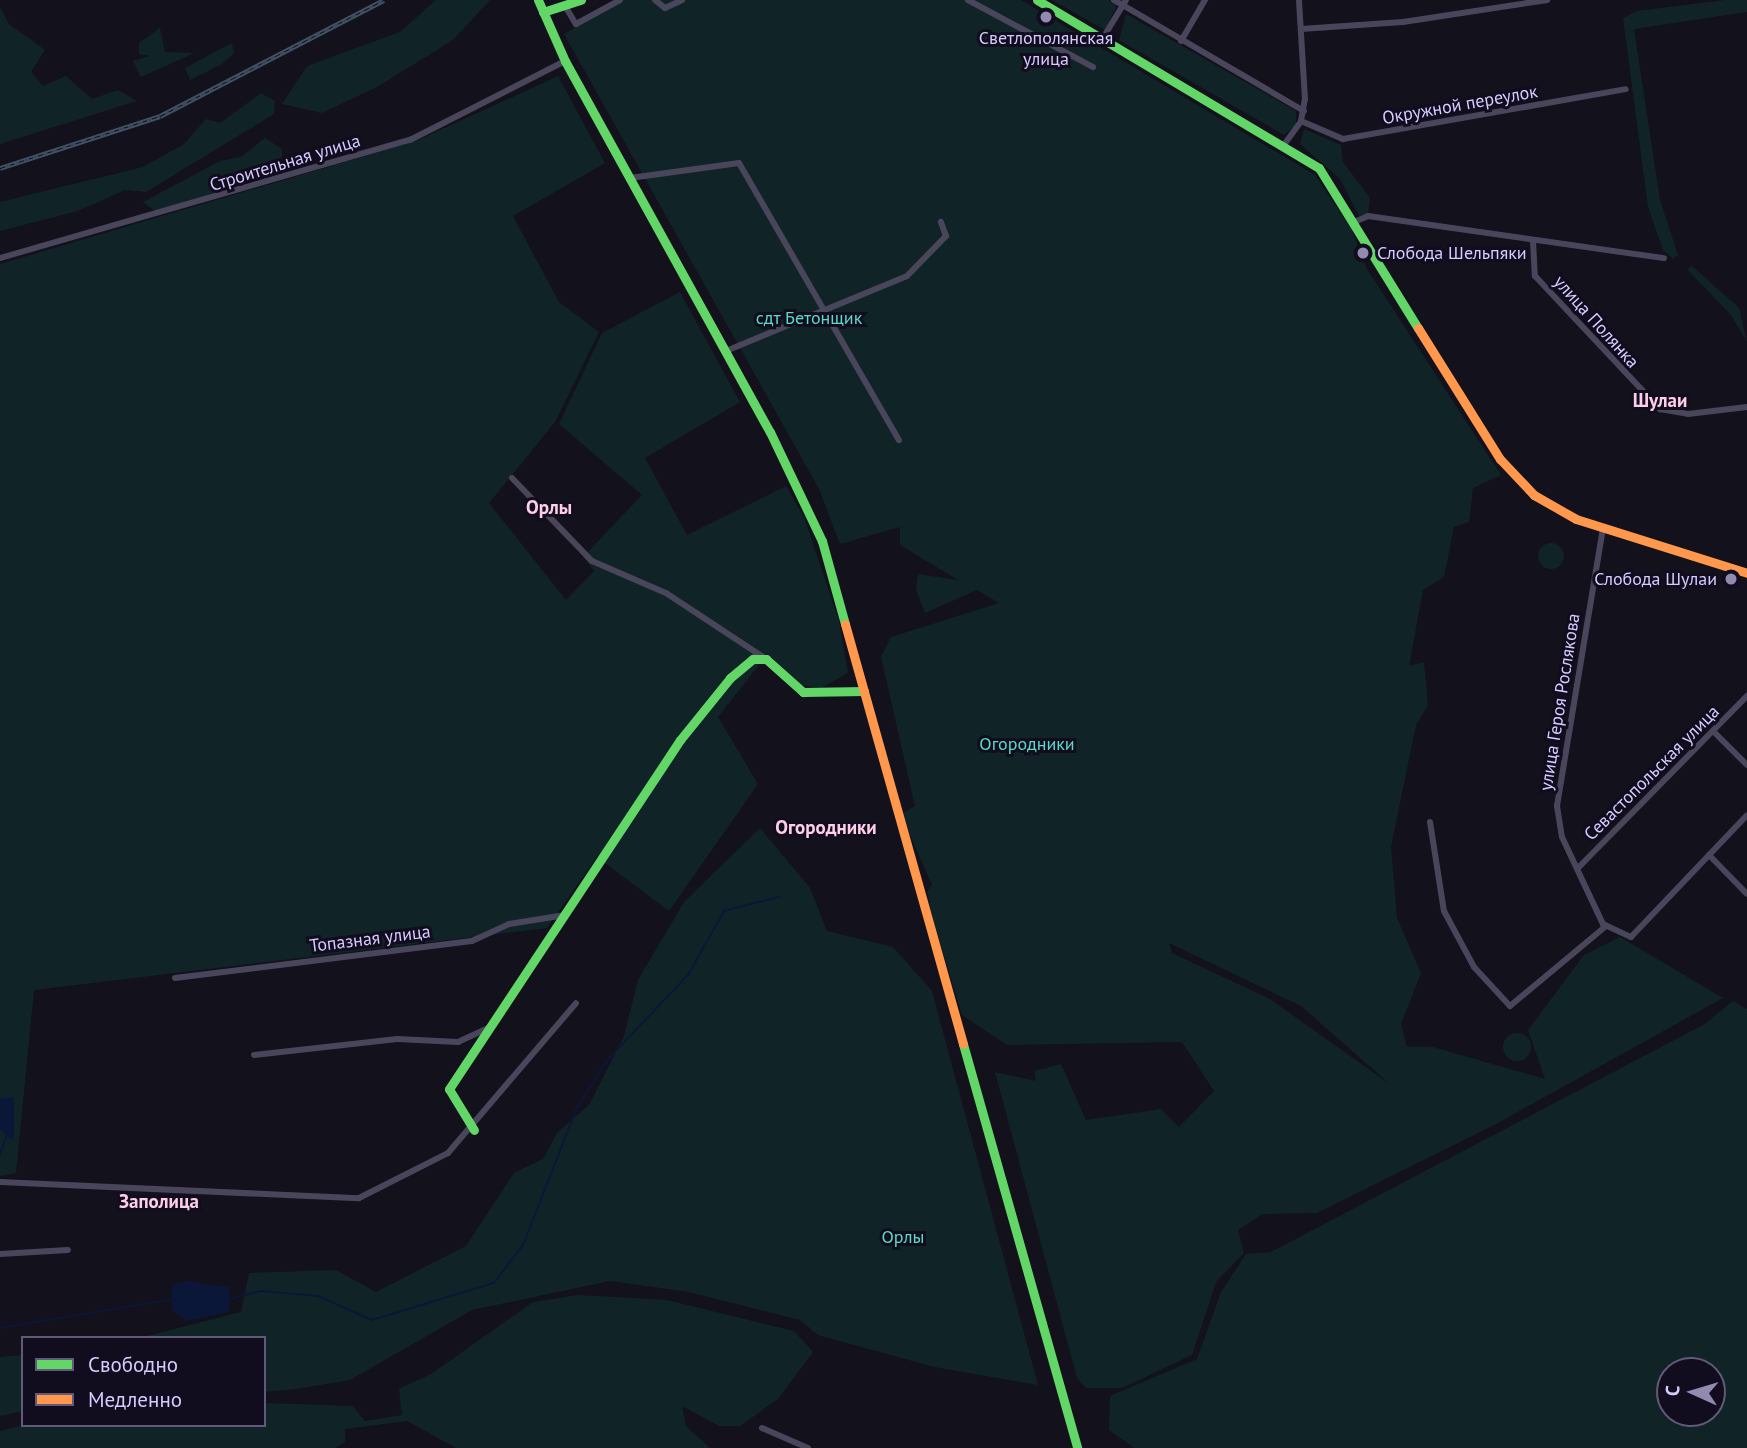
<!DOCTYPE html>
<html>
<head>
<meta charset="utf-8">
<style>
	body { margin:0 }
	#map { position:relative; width:1747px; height:1448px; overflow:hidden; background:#13111b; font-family:"PT Sans",sans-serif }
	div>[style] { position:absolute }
	.green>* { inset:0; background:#102427 }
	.round { border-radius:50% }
	.water>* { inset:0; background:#0b1738 }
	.stream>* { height:2px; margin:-1px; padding:0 1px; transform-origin:1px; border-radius:1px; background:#0b1738 }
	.street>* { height:6px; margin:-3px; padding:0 3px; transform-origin:3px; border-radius:3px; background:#49465c }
	.fast>* { height:9px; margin:-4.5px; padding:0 4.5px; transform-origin:4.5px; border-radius:4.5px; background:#63d668 }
	.slow>* { height:9px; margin:-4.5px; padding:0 4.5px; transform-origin:4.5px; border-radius:4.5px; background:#ff974d }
	.rail>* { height:4.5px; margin-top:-2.25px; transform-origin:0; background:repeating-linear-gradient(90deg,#110d1f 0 5px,#415265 0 10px); box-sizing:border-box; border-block:2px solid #415265 }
	.dots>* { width:19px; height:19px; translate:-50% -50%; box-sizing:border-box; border:4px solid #110d1f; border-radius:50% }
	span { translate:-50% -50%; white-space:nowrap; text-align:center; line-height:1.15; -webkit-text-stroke:6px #110d1f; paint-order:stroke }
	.poi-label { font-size:18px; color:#d6ccfe }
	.left { translate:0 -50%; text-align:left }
	.right { translate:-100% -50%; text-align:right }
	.street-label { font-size:18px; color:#d6ccfe }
	.park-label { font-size:18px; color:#5bdbc5 }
	.neighbourhood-label { font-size:19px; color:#fecee8; font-weight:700 }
	.legend { position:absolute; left:21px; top:1336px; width:245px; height:91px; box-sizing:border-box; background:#110d1f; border:2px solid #605978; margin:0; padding:9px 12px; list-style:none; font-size:21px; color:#d6ccfe }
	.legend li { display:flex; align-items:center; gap:14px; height:35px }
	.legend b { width:35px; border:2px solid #605978 }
	.north { position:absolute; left:1656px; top:1357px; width:70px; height:70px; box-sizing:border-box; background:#110d1f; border:2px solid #605978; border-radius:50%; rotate:274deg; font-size:19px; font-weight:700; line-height:28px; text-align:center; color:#d6ccfe }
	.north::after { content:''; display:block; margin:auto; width:24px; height:32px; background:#928baf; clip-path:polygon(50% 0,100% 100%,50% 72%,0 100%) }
</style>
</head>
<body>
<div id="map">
	<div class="green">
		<i style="clip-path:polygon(436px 0,490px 0,453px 40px,377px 87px,322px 113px,282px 104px,307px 66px,400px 32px)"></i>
		<i style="clip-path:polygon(evenodd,623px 0,1021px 0,1315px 175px,1351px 228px,1367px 269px,1501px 475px,1473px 488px,1469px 522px,1454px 527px,1444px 577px,1423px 590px,1409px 666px,1424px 662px,1428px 705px,1416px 725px,1391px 847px,1397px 918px,1421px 973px,1401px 1024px,1407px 1047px,1433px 1047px,1545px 1079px,1528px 1030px,1584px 955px,1620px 937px,1723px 998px,1496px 1124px,1317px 1213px,1262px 1214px,1238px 1230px,1244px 1253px,1216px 1282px,1192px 1355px,1122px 1388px,1086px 1388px,1077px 1378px,995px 1072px,1036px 1081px,1034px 1071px,1061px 1064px,1086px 1120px,1161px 1109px,1179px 1127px,1214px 1091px,1182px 1042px,1007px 1045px,962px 1015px,933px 919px,927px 892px,932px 885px,904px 821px,903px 813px,915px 806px,881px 657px,891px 637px,999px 603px,977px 590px,925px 613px,916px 590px,918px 574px,958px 580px,900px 545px,900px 527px,840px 544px,819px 489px,564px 34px,623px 0,1169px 943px,1301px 1006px,1391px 1085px,1270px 999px,1172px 953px,1169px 943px)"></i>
		<i style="clip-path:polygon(1052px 0,1109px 0,1117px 5px,1105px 30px)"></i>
		<i style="clip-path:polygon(1725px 0,1747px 0,1747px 12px,1634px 29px,1660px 200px,1678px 255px,1673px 259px,1663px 250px,1648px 207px,1623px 18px,1637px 11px)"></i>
		<i style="clip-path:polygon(0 7px,9px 24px,45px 50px,31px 72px,43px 86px,66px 76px,92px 99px,118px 90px,137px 101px,0 144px)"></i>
		<i style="clip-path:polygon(1126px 14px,1296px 111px,1296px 125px,1284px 135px,1119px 40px)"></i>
		<i style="clip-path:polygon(160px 28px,165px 52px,194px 53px,141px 77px,133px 61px,149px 56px,139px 54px,139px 43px)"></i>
		<i style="clip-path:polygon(232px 43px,234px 53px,222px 64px,190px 80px,185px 68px)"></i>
		<i style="clip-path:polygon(558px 76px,605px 163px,513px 216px,559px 302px,599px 332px,555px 422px,489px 503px,566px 600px,594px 571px,583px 557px,642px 495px,559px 424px,602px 333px,680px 292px,740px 402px,645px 458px,687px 535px,786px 486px,804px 517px,839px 621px,848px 673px,821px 688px,800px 685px,762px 661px,718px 717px,758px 784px,669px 911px,597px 857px,547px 928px,34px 990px,16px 1173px,0 1176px,0 264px,416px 141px)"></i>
		<i style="clip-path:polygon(261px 93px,275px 101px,274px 114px,146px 192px,125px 190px,78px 211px,0 231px,0 202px,143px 167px,184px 144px,206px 119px,220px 123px)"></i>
		<i style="clip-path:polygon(1304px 129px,1341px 145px,1343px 162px,1370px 198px,1368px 214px,1359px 216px,1340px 179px,1300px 144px)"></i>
		<i style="clip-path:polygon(265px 138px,282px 149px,283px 169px,273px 175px,155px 211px,143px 202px,220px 161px,241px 157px)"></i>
		<i style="clip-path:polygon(1691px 265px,1739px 308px,1747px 342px,1731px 315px,1688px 270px)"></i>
		<i class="round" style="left:1538px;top:543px;width:26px;height:26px"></i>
		<i style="clip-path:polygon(760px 828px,810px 888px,827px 931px,893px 947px,932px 991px,1038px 1385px,934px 1367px,818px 1335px,800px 1320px,689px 1292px,610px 1281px,472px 1310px,350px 1380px,296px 1389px,264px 1392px,264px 1338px,139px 1338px,241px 1312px,249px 1273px,336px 1270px,376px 1292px,466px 1246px,514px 1173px,543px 1159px,557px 1133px,589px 1105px,624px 1036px,638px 980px,684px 902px)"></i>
		<i style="clip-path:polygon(evenodd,1733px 1001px,1747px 1009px,1747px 1448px,1134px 1448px,1109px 1430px,1110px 1396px,1197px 1359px,1221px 1292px,1246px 1254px,1271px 1252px,1705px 1024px,1733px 1001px,1670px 1371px,1712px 1371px,1712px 1413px,1670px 1413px,1670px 1371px)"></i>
		<i class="round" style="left:1503px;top:1033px;width:28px;height:28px"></i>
		<i style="clip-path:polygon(578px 1295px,667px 1300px,794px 1331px,813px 1352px,778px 1399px,740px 1426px,719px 1426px,682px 1406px,686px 1426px,710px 1448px,456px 1448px,407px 1421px,345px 1429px,345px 1442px,335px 1448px,0 1448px,0 1431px,24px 1425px,264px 1425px,264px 1403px,353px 1406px,365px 1421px,402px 1415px,399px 1389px,431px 1374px,533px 1302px)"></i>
		<i style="clip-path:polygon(23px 1355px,23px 1411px,0 1416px,0 1357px)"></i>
	</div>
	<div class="water">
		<i style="clip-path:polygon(14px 1097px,14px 1138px,10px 1139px,0 1129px,0 1099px)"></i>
		<i style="clip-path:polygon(186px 1281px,229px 1287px,229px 1312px,186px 1321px,172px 1310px,172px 1285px)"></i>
	</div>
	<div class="stream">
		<i style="left:0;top:1155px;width:20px;rotate:-72deg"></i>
		<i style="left:229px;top:1299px;width:34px;rotate:-14deg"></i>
		<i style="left:262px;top:1291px;width:56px;rotate:5.1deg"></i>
		<i style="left:318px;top:1296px;width:59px;rotate:24deg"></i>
		<i style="left:372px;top:1320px;width:127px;rotate:-16.9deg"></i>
		<i style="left:494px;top:1283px;width:48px;rotate:-52.7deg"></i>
		<i style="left:523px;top:1245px;width:148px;rotate:-68.6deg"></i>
		<i style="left:577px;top:1107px;width:59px;rotate:-56.9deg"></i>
		<i style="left:609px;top:1058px;width:115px;rotate:-46.4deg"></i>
		<i style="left:688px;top:975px;width:73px;rotate:-60.6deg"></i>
		<i style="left:724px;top:911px;width:57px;rotate:-14.3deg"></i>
		<i style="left:0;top:1328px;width:175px;rotate:-9.5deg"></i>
	</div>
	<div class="street">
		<i style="left:655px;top:0;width:13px;rotate:39deg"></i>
		<i style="left:665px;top:8px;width:19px;rotate:-25deg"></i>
		<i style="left:968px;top:0;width:142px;rotate:28.2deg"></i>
		<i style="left:1114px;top:0;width:220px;rotate:30.3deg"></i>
		<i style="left:565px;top:6px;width:21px;rotate:59deg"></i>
		<i style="left:576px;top:24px;width:50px;rotate:-28.6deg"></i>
		<i style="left:1301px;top:29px;width:102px;rotate:-3.9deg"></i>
		<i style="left:1403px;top:22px;width:146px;rotate:-8.7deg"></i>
		<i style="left:1103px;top:38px;width:44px;rotate:-58.8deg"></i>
		<i style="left:1181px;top:41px;width:48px;rotate:-59.7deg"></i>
		<i style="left:1301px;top:121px;width:46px;rotate:23.2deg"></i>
		<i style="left:1343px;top:139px;width:287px;rotate:-10deg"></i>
		<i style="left:1286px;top:142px;width:26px;rotate:-54deg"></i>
		<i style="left:1301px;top:121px;width:22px;rotate:-80deg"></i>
		<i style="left:1305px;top:99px;width:99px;rotate:-93.5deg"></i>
		<i style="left:630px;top:178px;width:110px;rotate:-7.8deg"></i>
		<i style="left:739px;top:163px;width:320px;rotate:60deg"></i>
		<i style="left:1354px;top:222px;width:15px;rotate:-23deg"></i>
		<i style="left:1368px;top:216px;width:299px;rotate:8.1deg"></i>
		<i style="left:1533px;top:241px;width:35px;rotate:87deg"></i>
		<i style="left:1535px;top:276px;width:183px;rotate:46.8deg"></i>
		<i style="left:1660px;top:409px;width:28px;rotate:10deg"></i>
		<i style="left:1688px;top:414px;width:59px;rotate:-6.8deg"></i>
		<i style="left:0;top:258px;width:427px;rotate:-16.1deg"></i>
		<i style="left:410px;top:140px;width:174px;rotate:-27deg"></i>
		<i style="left:726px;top:351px;width:196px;rotate:-22.5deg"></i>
		<i style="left:907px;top:276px;width:56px;rotate:-45.7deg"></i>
		<i style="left:946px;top:236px;width:15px;rotate:-110deg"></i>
		<i style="left:512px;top:478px;width:115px;rotate:46.1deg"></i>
		<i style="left:592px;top:561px;width:81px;rotate:23.4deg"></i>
		<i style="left:666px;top:593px;width:120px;rotate:33.4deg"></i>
		<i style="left:1603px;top:528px;width:282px;rotate:99.4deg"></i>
		<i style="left:1557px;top:806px;width:31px;rotate:81deg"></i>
		<i style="left:1562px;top:837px;width:96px;rotate:64.8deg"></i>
		<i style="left:1603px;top:924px;width:31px;rotate:25deg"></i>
		<i style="left:1631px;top:937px;width:168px;rotate:-46.4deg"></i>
		<i style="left:1713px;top:731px;width:48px;rotate:45deg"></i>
		<i style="left:1430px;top:822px;width:90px;rotate:81.1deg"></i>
		<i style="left:1444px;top:911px;width:64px;rotate:61.8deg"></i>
		<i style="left:1474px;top:967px;width:53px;rotate:47.3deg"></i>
		<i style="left:1510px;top:1006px;width:125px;rotate:-39.8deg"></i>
		<i style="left:1709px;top:855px;width:54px;rotate:45.7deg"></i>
		<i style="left:1577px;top:869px;width:243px;rotate:-45.5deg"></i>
		<i style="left:175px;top:978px;width:299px;rotate:-7.1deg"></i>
		<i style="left:472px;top:941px;width:41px;rotate:-24.7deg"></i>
		<i style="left:509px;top:924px;width:57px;rotate:-9.1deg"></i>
		<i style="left:254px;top:1055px;width:144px;rotate:-6.4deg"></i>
		<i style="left:397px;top:1039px;width:61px;rotate:2.8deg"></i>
		<i style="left:458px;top:1042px;width:35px;rotate:-25deg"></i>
		<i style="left:0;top:1182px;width:359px;rotate:2.6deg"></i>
		<i style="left:359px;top:1198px;width:100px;rotate:-26.8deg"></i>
		<i style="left:448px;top:1153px;width:197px;rotate:-49.5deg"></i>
		<i style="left:0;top:1254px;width:68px;rotate:-3.4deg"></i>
		<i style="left:762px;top:1428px;width:50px;rotate:23.5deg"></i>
	</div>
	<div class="fast">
		<i style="left:538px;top:0;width:67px;rotate:66.1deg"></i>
		<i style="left:565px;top:61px;width:424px;rotate:61.1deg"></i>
		<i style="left:770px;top:432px;width:121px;rotate:64.5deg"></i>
		<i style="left:822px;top:541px;width:86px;rotate:74.5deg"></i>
		<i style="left:1037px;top:0;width:328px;rotate:30.8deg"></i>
		<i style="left:1319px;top:168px;width:188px;rotate:58.3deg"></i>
		<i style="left:543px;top:12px;width:40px;rotate:-18deg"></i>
		<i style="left:963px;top:1044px;width:420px;rotate:74.2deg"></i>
		<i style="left:474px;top:1130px;width:48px;rotate:-121.4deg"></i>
		<i style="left:449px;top:1089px;width:419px;rotate:-56.5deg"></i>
		<i style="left:680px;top:740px;width:80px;rotate:-51.1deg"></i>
		<i style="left:730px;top:678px;width:30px;rotate:-40deg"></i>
		<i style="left:753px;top:659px;width:13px"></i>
		<i style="left:766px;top:659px;width:50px;rotate:41.7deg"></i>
		<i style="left:803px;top:692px;width:61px;rotate:-0.9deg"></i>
	</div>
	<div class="slow">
		<i style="left:1418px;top:328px;width:155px;rotate:58deg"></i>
		<i style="left:1500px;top:459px;width:50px;rotate:46.6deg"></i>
		<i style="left:1534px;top:495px;width:48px;rotate:29.7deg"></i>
		<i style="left:1576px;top:519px;width:179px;rotate:17.5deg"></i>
		<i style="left:845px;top:624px;width:436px;rotate:74.3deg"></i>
	</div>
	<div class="rail">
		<i style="left:0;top:168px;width:168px;rotate:-18deg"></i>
		<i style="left:160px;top:116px;width:252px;rotate:-27.4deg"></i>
	</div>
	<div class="dots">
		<i style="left:1046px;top:17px;background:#928baf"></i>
		<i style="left:1363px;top:253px;background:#928baf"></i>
		<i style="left:1731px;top:579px;background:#928baf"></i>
	</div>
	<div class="poi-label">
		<span style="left:1046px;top:49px">Светлополянская<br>улица</span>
		<span class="left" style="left:1377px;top:253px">Слобода Шельпяки</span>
		<span class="right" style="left:1717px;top:579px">Слобода Шулаи</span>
	</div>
	<div class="street-label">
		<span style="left:1460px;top:105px;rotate:-10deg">Окружной переулок</span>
		<span style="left:285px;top:163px;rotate:-17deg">Строительная улица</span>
		<span style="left:1596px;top:322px;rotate:48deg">улица Полянка</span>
		<span style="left:1560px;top:702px;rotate:-81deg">улица Героя Рослякова</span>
		<span style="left:1652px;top:773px;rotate:-45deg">Севастопольская улица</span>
		<span style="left:370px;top:939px;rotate:-7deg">Топазная улица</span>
	</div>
	<div class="park-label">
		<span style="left:809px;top:318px">сдт Бетонщик</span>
		<span style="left:1027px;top:744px">Огородники</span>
		<span style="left:903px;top:1237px">Орлы</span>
	</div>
	<div class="neighbourhood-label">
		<span style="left:1660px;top:401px">Шулаи</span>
		<span style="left:549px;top:508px">Орлы</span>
		<span style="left:826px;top:828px">Огородники</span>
		<span style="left:159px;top:1202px">Заполица</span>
	</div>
	<ul class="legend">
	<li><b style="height:9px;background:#63d668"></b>Свободно</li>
	<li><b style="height:9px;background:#ff974d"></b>Медленно</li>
	</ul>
	<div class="north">С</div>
</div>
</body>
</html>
